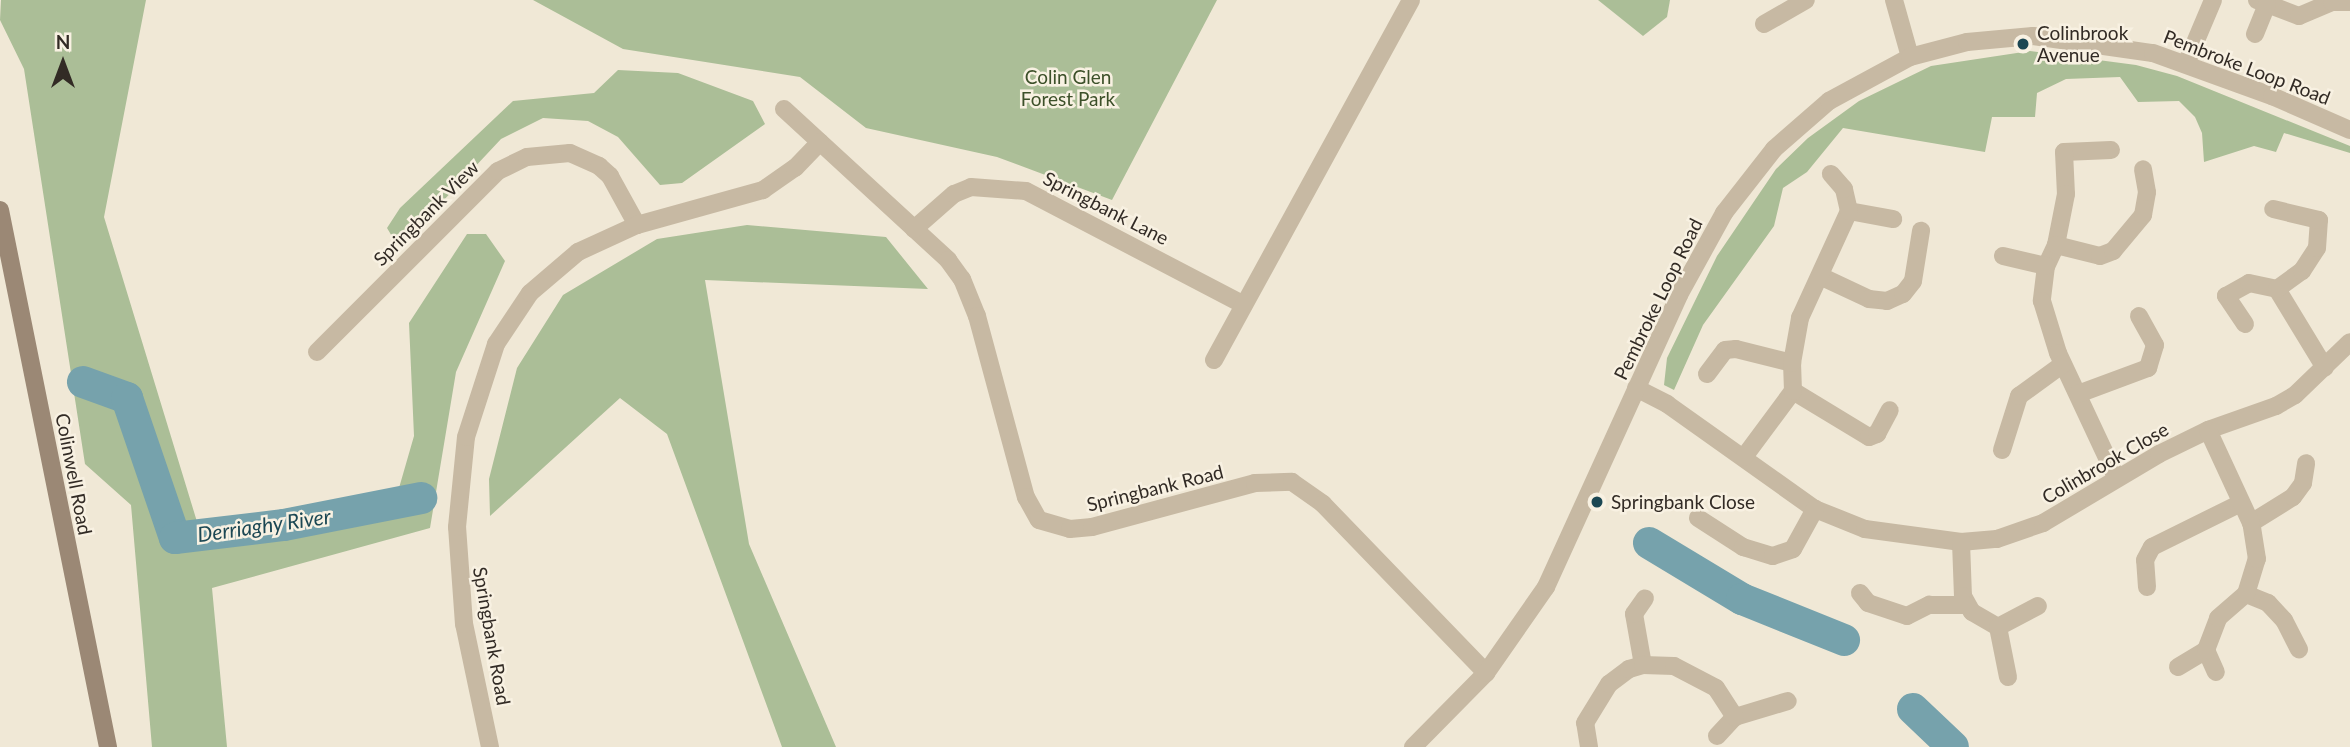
<!DOCTYPE html>
<html>
<head>
<meta charset="utf-8">
<style>
  body { margin:0 }
  #map { position:relative; width:2350px; height:747px; overflow:hidden; background:#f0e8d6; font-family:Lato,sans-serif }
  div>[style] { position:absolute }
  [style*='--x'] { left:calc(var(--x)*1px); top:calc(var(--y)*1px); width:calc(var(--w)*1px); rotate:calc(var(--a)*1deg) }
  .green>* { inset:0; background:#abbe97 }
  .river>* { height:32px; margin:-16px; padding:0 16px; transform-origin:16px; border-radius:16px; background:#76a2ac }
  .street>* { height:18px; margin:-9px; padding:0 9px; transform-origin:9px; border-radius:9px; background:#c7b9a3 }
  .secondary>* { height:18px; margin:-9px; padding:0 9px; transform-origin:9px; border-radius:9px; background:#9b8875 }
  .dots>* { width:19px; height:19px; translate:-50% -50%; box-sizing:border-box; border:4px solid #f8f1e2; border-radius:50% }
  span { translate:-50% -50%; white-space:nowrap; text-align:center; line-height:1.15; -webkit-text-stroke:5px #f8f1e2; paint-order:stroke }
  .poi-label { font-size:19px; color:#322b25 }
  .left { translate:0 -50%; text-align:left }
  .street-label { font-size:19px; color:#322b25 }
  .park-label { font-size:19px; color:#3c5029 }
  .water-label { font-size:21px; color:#1b4753; font-style:italic }
  .north { position:absolute; left:28px; top:28px; width:70px; height:70px; -webkit-text-stroke:5px #f8f1e2; paint-order:stroke; rotate:0deg; font-size:19px; font-weight:700; line-height:28px; text-align:center; color:#322b25 }
  .north::after { content:''; display:block; margin:auto; width:24px; height:32px; background:#322b25; clip-path:polygon(50% 0,100% 100%,50% 72%,0 100%) }
</style>
</head>
<body>
<div id="map">
  <div class="green">
    <div style="clip-path:polygon(1px 0,146px 0,104px 217px,198px 525px,399px 488px,414px 436px,409px 323px,467px 234px,486px 234px,505px 261px,456px 372px,430px 528px,212px 588px,227px 747px,152px 747px,131px 505px,85px 464px,24px 69px,0 20px)"></div>
    <div style="clip-path:polygon(533px 0,1217px 0,1112px 200px,997px 157px,866px 128px,800px 77px,623px 49px)"></div>
    <div style="clip-path:polygon(1598px 0,1670px 0,1667px 17px,1643px 36px)"></div>
    <div style="clip-path:polygon(2030px 51px,2136px 65px,2177px 76px,2350px 146px,2350px 153px,2284px 133px,2276px 152px,2254px 146px,2204px 162px,2202px 133px,2195px 117px,2179px 101px,2138px 102px,2120px 77px,2066px 79px,2037px 93px,2035px 117px,1992px 117px,1985px 152px,1843px 128px,1807px 172px,1783px 188px,1774px 226px,1703px 325px,1674px 390px,1664px 385px,1667px 358px,1717px 256px,1776px 169px,1808px 138px,1859px 101px,1931px 66px)"></div>
    <div style="clip-path:polygon(618px 70px,678px 73px,753px 101px,765px 124px,682px 183px,660px 185px,618px 137px,588px 121px,543px 118px,501px 139px,413px 233px,393px 238px,387px 228px,400px 208px,513px 101px,594px 93px)"></div>
    <div style="clip-path:polygon(747px 225px,886px 237px,928px 289px,705px 280px,749px 544px,836px 747px,782px 747px,667px 434px,620px 398px,490px 516px,489px 479px,517px 368px,563px 295px,657px 239px)"></div>
  </div>
  <div class="river">
    <div style="--x:83;--y:382;--w:47;--a:20"></div>
    <div style="--x:127;--y:398;--w:148;--a:71.1"></div>
    <div style="--x:175;--y:538;--w:110;--a:-6.8"></div>
    <div style="--x:284;--y:525;--w:140;--a:-11.1"></div>
    <div style="--x:1649;--y:543;--w:109;--a:31.1"></div>
    <div style="--x:1742;--y:599;--w:110;--a:21.9"></div>
    <div style="--x:1913;--y:709;--w:55;--a:43.5"></div>
  </div>
  <div class="street">
    <div style="--x:1894;--y:0;--w:59;--a:74.3"></div>
    <div style="--x:2257;--y:0;--w:45;--a:20.9"></div>
    <div style="--x:2299;--y:16;--w:36;--a:-23"></div>
    <div style="--x:2332;--y:2;--w:18;--a:0"></div>
    <div style="--x:1764;--y:24;--w:48;--a:-29.7"></div>
    <div style="--x:2255;--y:34;--w:32;--a:-68"></div>
    <div style="--x:2186;--y:64;--w:69;--a:-67.1"></div>
    <div style="--x:784;--y:109;--w:223;--a:42.6"></div>
    <div style="--x:948;--y:260;--w:24;--a:54"></div>
    <div style="--x:962;--y:279;--w:40;--a:68"></div>
    <div style="--x:977;--y:316;--w:188;--a:74.9"></div>
    <div style="--x:1026;--y:497;--w:26;--a:61"></div>
    <div style="--x:1039;--y:520;--w:32;--a:16"></div>
    <div style="--x:1070;--y:529;--w:22;--a:-5"></div>
    <div style="--x:1092;--y:527;--w:169;--a:-15.1"></div>
    <div style="--x:1255;--y:483;--w:37;--a:-2"></div>
    <div style="--x:1292;--y:482;--w:38;--a:35"></div>
    <div style="--x:1323;--y:504;--w:235;--a:46"></div>
    <div style="--x:2111;--y:150;--w:47;--a:177.6"></div>
    <div style="--x:2064;--y:152;--w:42;--a:87.3"></div>
    <div style="--x:2066;--y:194;--w:52;--a:101.1"></div>
    <div style="--x:2056;--y:245;--w:23;--a:115"></div>
    <div style="--x:2046;--y:266;--w:35;--a:97"></div>
    <div style="--x:2042;--y:301;--w:54;--a:72.9"></div>
    <div style="--x:2058;--y:353;--w:137;--a:64.9"></div>
    <div style="--x:1849;--y:211;--w:45;--a:10.3"></div>
    <div style="--x:914;--y:229;--w:53;--a:-41.2"></div>
    <div style="--x:954;--y:194;--w:18;--a:-22"></div>
    <div style="--x:971;--y:187;--w:55;--a:4.2"></div>
    <div style="--x:1026;--y:191;--w:244;--a:27.6"></div>
    <div style="--x:2056;--y:245;--w:45;--a:14"></div>
    <div style="--x:2100;--y:256;--w:14;--a:-21"></div>
    <div style="--x:2113;--y:251;--w:47;--a:-50.2"></div>
    <div style="--x:2143;--y:215;--w:23;--a:-80"></div>
    <div style="--x:2147;--y:192;--w:23;--a:-100"></div>
    <div style="--x:2003;--y:256;--w:44;--a:13.1"></div>
    <div style="--x:1820;--y:276;--w:54;--a:25.1"></div>
    <div style="--x:1869;--y:299;--w:18;--a:6"></div>
    <div style="--x:1887;--y:301;--w:17;--a:-24"></div>
    <div style="--x:1903;--y:294;--w:16;--a:-52"></div>
    <div style="--x:1913;--y:281;--w:51;--a:-80.9"></div>
    <div style="--x:2277;--y:289;--w:92;--a:58.7"></div>
    <div style="--x:2245;--y:324;--w:34;--a:-124"></div>
    <div style="--x:2226;--y:296;--w:26;--a:-29"></div>
    <div style="--x:2249;--y:283;--w:29;--a:12"></div>
    <div style="--x:2277;--y:289;--w:31;--a:-36"></div>
    <div style="--x:2302;--y:271;--w:27;--a:-57"></div>
    <div style="--x:2317;--y:248;--w:28;--a:-86"></div>
    <div style="--x:2319;--y:220;--w:47;--a:-166.6"></div>
    <div style="--x:317;--y:352;--w:256;--a:-45"></div>
    <div style="--x:498;--y:171;--w:32;--a:-26"></div>
    <div style="--x:527;--y:157;--w:43;--a:-5.3"></div>
    <div style="--x:570;--y:153;--w:32;--a:24"></div>
    <div style="--x:599;--y:166;--w:15;--a:42"></div>
    <div style="--x:610;--y:176;--w:56;--a:61.1"></div>
    <div style="--x:1214;--y:360;--w:410;--a:-61.3"></div>
    <div style="--x:1707;--y:374;--w:30;--a:-53"></div>
    <div style="--x:1725;--y:350;--w:11;--a:-5"></div>
    <div style="--x:1736;--y:349;--w:58;--a:14"></div>
    <div style="--x:1636;--y:388;--w:35;--a:27"></div>
    <div style="--x:1667;--y:404;--w:181;--a:35.4"></div>
    <div style="--x:1815;--y:509;--w:54;--a:21.8"></div>
    <div style="--x:1865;--y:529;--w:97;--a:7.7"></div>
    <div style="--x:1961;--y:542;--w:36;--a:-5"></div>
    <div style="--x:1997;--y:539;--w:49;--a:-19.2"></div>
    <div style="--x:2043;--y:523;--w:135;--a:-30.7"></div>
    <div style="--x:2159;--y:454;--w:55;--a:-26.1"></div>
    <div style="--x:2208;--y:430;--w:72;--a:-19.4"></div>
    <div style="--x:2276;--y:406;--w:22;--a:-30"></div>
    <div style="--x:2295;--y:395;--w:76;--a:-43.9"></div>
    <div style="--x:1793;--y:391;--w:89;--a:31.2"></div>
    <div style="--x:1869;--y:437;--w:9;--a:-21"></div>
    <div style="--x:1877;--y:434;--w:27;--a:-62"></div>
    <div style="--x:2078;--y:394;--w:75;--a:-20.4"></div>
    <div style="--x:2148;--y:368;--w:24;--a:-73"></div>
    <div style="--x:2155;--y:345;--w:33;--a:-119"></div>
    <div style="--x:2002;--y:450;--w:57;--a:-72.5"></div>
    <div style="--x:2019;--y:396;--w:54;--a:-36"></div>
    <div style="--x:1744;--y:457;--w:82;--a:-53.4"></div>
    <div style="--x:1793;--y:391;--w:28;--a:-92"></div>
    <div style="--x:1792;--y:363;--w:46;--a:-79.9"></div>
    <div style="--x:1800;--y:318;--w:118;--a:-65.4"></div>
    <div style="--x:1849;--y:211;--w:23;--a:-103"></div>
    <div style="--x:1844;--y:189;--w:20;--a:-131"></div>
    <div style="--x:1698;--y:518;--w:54;--a:32.8"></div>
    <div style="--x:1743;--y:547;--w:31;--a:17"></div>
    <div style="--x:1773;--y:556;--w:21;--a:-19"></div>
    <div style="--x:1793;--y:549;--w:46;--a:-61.2"></div>
    <div style="--x:2251;--y:523;--w:49;--a:-31.8"></div>
    <div style="--x:2293;--y:497;--w:17;--a:-54"></div>
    <div style="--x:2303;--y:483;--w:20;--a:-81"></div>
    <div style="--x:1961;--y:542;--w:54;--a:87.9"></div>
    <div style="--x:1963;--y:596;--w:18;--a:61"></div>
    <div style="--x:1972;--y:612;--w:30;--a:30"></div>
    <div style="--x:1998;--y:627;--w:51;--a:78.7"></div>
    <div style="--x:2147;--y:587;--w:27;--a:-94"></div>
    <div style="--x:2145;--y:560;--w:15;--a:-62"></div>
    <div style="--x:2152;--y:547;--w:97;--a:-26.3"></div>
    <div style="--x:1860;--y:593;--w:13;--a:51"></div>
    <div style="--x:1868;--y:603;--w:41;--a:18.4"></div>
    <div style="--x:1907;--y:616;--w:25;--a:-27"></div>
    <div style="--x:1929;--y:605;--w:37;--a:0"></div>
    <div style="--x:2246;--y:594;--w:24;--a:22"></div>
    <div style="--x:2268;--y:603;--w:23;--a:47"></div>
    <div style="--x:2284;--y:620;--w:33;--a:63"></div>
    <div style="--x:1998;--y:627;--w:45;--a:-27.7"></div>
    <div style="--x:2206;--y:650;--w:24;--a:66"></div>
    <div style="--x:1643;--y:665;--w:52;--a:-100"></div>
    <div style="--x:1634;--y:614;--w:19;--a:-55"></div>
    <div style="--x:2178;--y:667;--w:33;--a:-31"></div>
    <div style="--x:2206;--y:650;--w:34;--a:-69"></div>
    <div style="--x:2218;--y:618;--w:37;--a:-41"></div>
    <div style="--x:2246;--y:594;--w:37;--a:-73"></div>
    <div style="--x:2257;--y:559;--w:36;--a:-99"></div>
    <div style="--x:2251;--y:523;--w:102;--a:-114.8"></div>
    <div style="--x:1717;--y:736;--w:26;--a:-47"></div>
    <div style="--x:1735;--y:717;--w:55;--a:-16.8"></div>
    <div style="--x:490;--y:747;--w:126;--a:-101.9"></div>
    <div style="--x:464;--y:624;--w:97;--a:-94.1"></div>
    <div style="--x:457;--y:527;--w:90;--a:-84.3"></div>
    <div style="--x:466;--y:437;--w:98;--a:-72.1"></div>
    <div style="--x:496;--y:344;--w:61;--a:-56.3"></div>
    <div style="--x:530;--y:293;--w:63;--a:-40.5"></div>
    <div style="--x:578;--y:252;--w:65;--a:-24.6"></div>
    <div style="--x:637;--y:225;--w:131;--a:-15.5"></div>
    <div style="--x:763;--y:190;--w:39;--a:-35"></div>
    <div style="--x:795;--y:168;--w:36;--a:-46"></div>
    <div style="--x:1413;--y:747;--w:104;--a:-45.4"></div>
    <div style="--x:1486;--y:673;--w:105;--a:-55.1"></div>
    <div style="--x:1546;--y:587;--w:321;--a:-65.5"></div>
    <div style="--x:1679;--y:295;--w:94;--a:-61.2"></div>
    <div style="--x:1724;--y:213;--w:81;--a:-52"></div>
    <div style="--x:1774;--y:149;--w:73;--a:-41.1"></div>
    <div style="--x:1829;--y:101;--w:92;--a:-28.5"></div>
    <div style="--x:1910;--y:57;--w:59;--a:-14.7"></div>
    <div style="--x:1967;--y:42;--w:66;--a:-5.2"></div>
    <div style="--x:2033;--y:36;--w:121;--a:8.1"></div>
    <div style="--x:2153;--y:53;--w:127;--a:19.9"></div>
    <div style="--x:2272;--y:96;--w:85;--a:23.6"></div>
    <div style="--x:1589;--y:747;--w:24;--a:-99"></div>
    <div style="--x:1585;--y:723;--w:46;--a:-58.4"></div>
    <div style="--x:1609;--y:684;--w:25;--a:-37"></div>
    <div style="--x:1629;--y:669;--w:15;--a:-16"></div>
    <div style="--x:1643;--y:665;--w:31;--a:2"></div>
    <div style="--x:1674;--y:666;--w:47;--a:27.6"></div>
    <div style="--x:1716;--y:688;--w:35;--a:57"></div>
  </div>
  <div class="secondary">
    <div style="--x:0;--y:210;--w:548;--a:78.63"></div>
  </div>
  <div class="dots">
    <div style="left:2023px;top:44px;background:#1b4753"></div>
    <div style="left:1597px;top:502px;background:#1b4753"></div>
  </div>
  <div class="poi-label">
    <span class="left" style="left:2037px;top:44px">Colinbrook<br>Avenue</span>
    <span class="left" style="left:1611px;top:502px">Springbank Close</span>
  </div>
  <div class="street-label">
    <span style="left:2247px;top:67px;rotate:21deg">Pembroke Loop Road</span>
    <span style="left:1106px;top:208px;rotate:27deg">Springbank Lane</span>
    <span style="left:426px;top:213px;rotate:-45deg">Springbank View</span>
    <span style="left:1658px;top:299px;rotate:-64deg">Pembroke Loop Road</span>
    <span style="left:2105px;top:463px;rotate:-30deg">Colinbrook Close</span>
    <span style="left:74px;top:474px;rotate:79deg">Colinwell Road</span>
    <span style="left:1155px;top:488px;rotate:-14deg">Springbank Road</span>
    <span style="left:492px;top:636px;rotate:80deg">Springbank Road</span>
  </div>
  <div class="park-label">
    <span style="left:1068px;top:88px">Colin Glen<br>Forest Park</span>
  </div>
  <div class="water-label">
    <span style="left:264px;top:525px;rotate:-8deg">Derriaghy River</span>
  </div>
  <div class="north">N</div>
</div>
</body>
</html>
